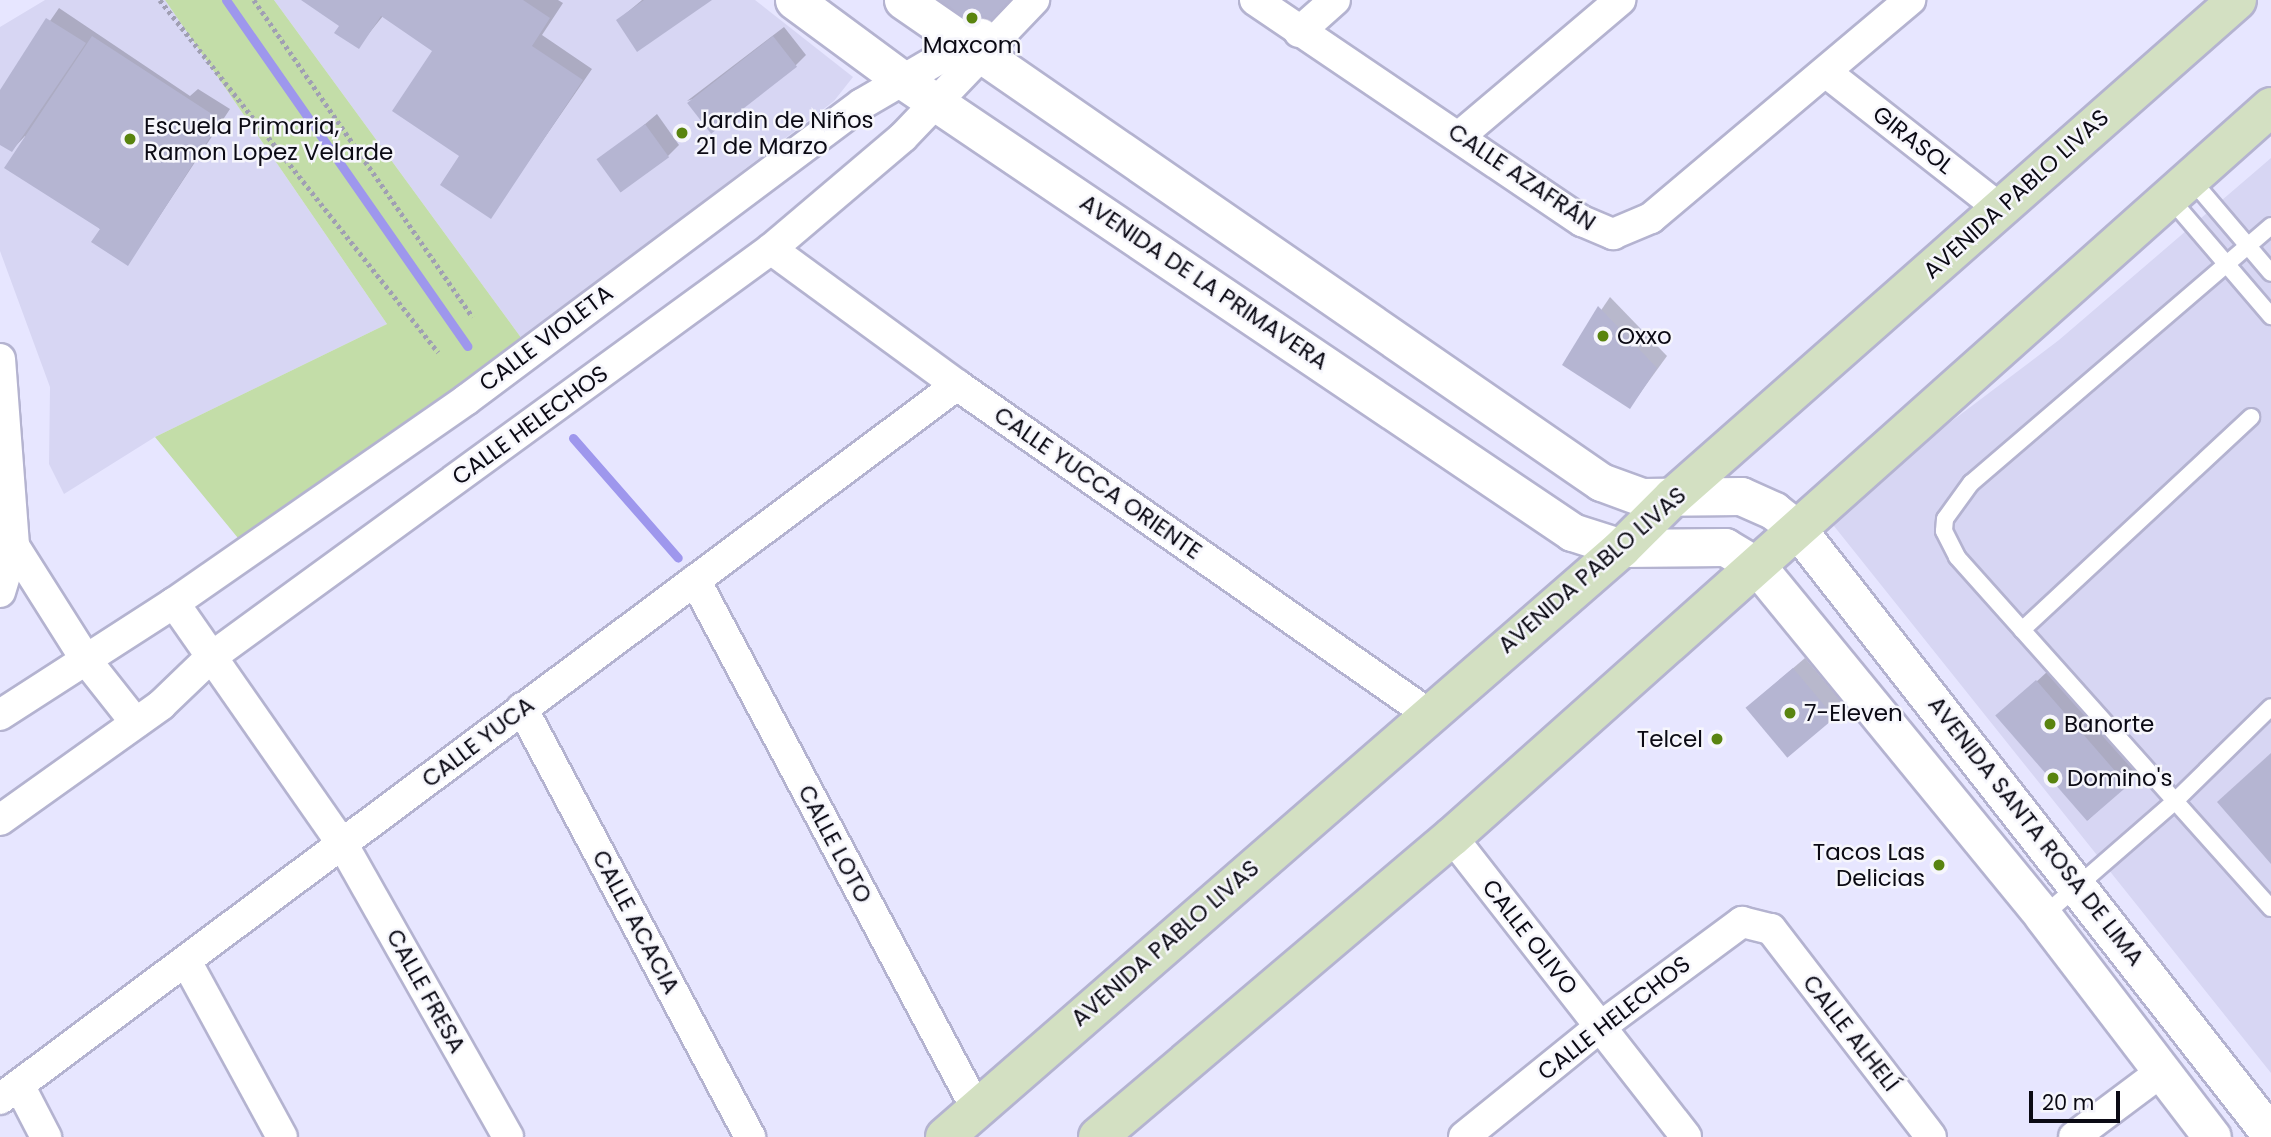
<!DOCTYPE html>
<html>
<head>
<meta charset="utf-8">
<style>
  body { margin:0 }
  #map { position:relative; width:2271px; height:1137px; overflow:hidden; background:#e7e6ff; font-family:Poppins,sans-serif }
  div>[style] { position:absolute }
  [style*='--x'] { left:calc(var(--x)*1px); top:calc(var(--y)*1px); width:calc(var(--w)*1px); rotate:calc(var(--a)*1deg) }
  .built>* { inset:0; background:#d7d6f3 }
  .green>* { inset:0; background:#c3dda8 }
  .shadow>* { inset:0; background:#0003 }
  .stream>* { height:9px; margin:-4.5px; padding:0 4.5px; transform-origin:4.5px; border-radius:4.5px; background:#9e97ed }
  .building>* { inset:0; background:#b5b5d2; transform-origin:0 0 }
  .path>* { height:4.5px; margin-top:-2.25px; transform-origin:0; background:repeating-linear-gradient(90deg,#a09fb3 0 3.5px,transparent 0 7px) }
  .roads { filter:drop-shadow(2px 0 #b4b3d0) drop-shadow(-2px 0 #b4b3d0) drop-shadow(0 2px #b4b3d0) drop-shadow(0 -2px #b4b3d0) }
  .service>* { height:16px; margin:-8px; padding:0 8px; transform-origin:8px; border-radius:8px; background:#fff }
  .minor>* { height:30px; margin:-15px; padding:0 15px; transform-origin:15px; border-radius:15px; background:#fff }
  .tertiary>* { height:37px; margin:-18.5px; padding:0 18.5px; transform-origin:18.5px; border-radius:18.5px; background:#fff }
  .secondary>* { height:38px; margin:-19px; padding:0 19px; transform-origin:19px; border-radius:19px; background:#d3e0c2 }
  .dots>* { width:19px; height:19px; translate:-50% -50%; box-sizing:border-box; border:4px solid #f6f6fc; border-radius:50% }
  span { translate:-50% -50%; white-space:nowrap; text-align:center; line-height:1.15; -webkit-text-stroke:5px #f6f6fc; paint-order:stroke }
  .poi-label { font-size:23px; color:#0b0a14 }
  .left { translate:0 -50%; text-align:left }
  .right { translate:-100% -50%; text-align:right }
  .street-label { font-size:23px; color:#0b0a14 }
  .scale { position:absolute; left:2029px; top:1091px; width:91px; height:32px; box-sizing:border-box; border:4px solid #0b0a14; border-top:0; padding-left:9px; font-size:21px; line-height:24px; white-space:nowrap; color:#0b0a14; -webkit-text-stroke:5px #f6f6fc; paint-order:stroke }
</style>
</head>
<body>
<div id="map">
  <div class="built">
    <div style="clip-path:polygon(45px 0,165px 0,387px 324px,155px 437px,64px 494px,49px 464px,50px 387px,0 251px,0 27px)"></div>
    <div style="clip-path:polygon(274px 0,755px 0,853px 77px,834px 101px,522px 339px)"></div>
    <div style="clip-path:polygon(2271px 158px,2271px 1073px,1826px 516px,2059px 340px)"></div>
  </div>
  <div class="green">
    <div style="clip-path:polygon(165px 0,274px 0,522px 339px,247px 549px,155px 437px,387px 324px)"></div>
  </div>
  <div class="shadow">
    <div style="clip-path:polygon(304px 0,558px 0,563px 3px,542px 35px,592px 69px,490px 217px,435px 50px,383px 16px,358px 47px,342px 25px)"></div>
    <div style="clip-path:polygon(642px 0,708px 0,618px 20px)"></div>
    <div style="clip-path:polygon(59px 8px,190px 96px,198px 89px,230px 109px,128px 264px,25px 136px,12px 150px,0 143px,0 93px)"></div>
    <div style="clip-path:polygon(784px 27px,806px 55px,795px 66px,687px 101px)"></div>
    <div style="clip-path:polygon(657px 114px,679px 145px,668px 156px,600px 162px)"></div>
    <div style="clip-path:polygon(1610px 297px,1667px 356px,1630px 407px,1564px 365px)"></div>
    <div style="clip-path:polygon(1805px 658px,1845px 706px,1834px 717px,1758px 698px)"></div>
    <div style="clip-path:polygon(2048px 671px,2138px 773px,2088px 820px,2010px 706px)"></div>
  </div>
  <div class="stream">
    <div style="--x:226;--y:0;--w:422;--a:55.1"></div>
    <div style="--x:573;--y:438;--w:159;--a:48.8"></div>
  </div>
  <div class="building">
    <div style="clip-path:polygon(301px 0,523px 0,550px 18px,532px 46px,583px 80px,491px 219px,440px 185px,459px 156px,392px 111px,432px 51px,381px 16px,359px 49px,334px 33px,339px 26px)"></div>
    <div style="clip-path:polygon(644px 0,712px 0,637px 52px,616px 20px)"></div>
    <div style="clip-path:polygon(923px 0,1013px 0,976px 35px)"></div>
    <div style="clip-path:polygon(46px 18px,86px 43px,12px 152px,0 145px,0 90px)"></div>
    <div style="clip-path:polygon(92px 36px,221px 120px,128px 266px,91px 242px,100px 229px,4px 168px)"></div>
    <div style="left:773px;top:36px;width:39px;height:109px;rotate:52deg"></div>
    <div style="left:645px;top:124px;width:41px;height:60px;rotate:54deg"></div>
    <div style="clip-path:polygon(1598px 306px,1657px 368px,1630px 409px,1562px 365px)"></div>
    <div style="left:1793px;top:668px;width:65px;height:62px;rotate:50deg"></div>
    <div style="left:2036px;top:680px;width:140px;height:54px;rotate:49deg"></div>
    <div style="clip-path:polygon(2271px 753px,2271px 864px,2217px 802px)"></div>
  </div>
  <div class="path">
    <div style="--x:160;--y:0;--w:449;--a:51.7"></div>
    <div style="--x:254;--y:0;--w:385;--a:55.4"></div>
  </div>
  <div class="roads">
    <div class="service">
      <div style="--x:2191;--y:179;--w:123;--a:49.6"></div>
      <div style="--x:2169;--y:197;--w:157;--a:49.4"></div>
      <div style="--x:2271;--y:226;--w:395;--a:139.4"></div>
      <div style="--x:1971;--y:483;--w:44;--a:125.8"></div>
      <div style="--x:1945;--y:519;--w:12;--a:95"></div>
      <div style="--x:1944;--y:531;--w:29;--a:63"></div>
      <div style="--x:1957;--y:557;--w:471;--a:48.2"></div>
      <div style="--x:2022;--y:630;--w:313;--a:-42.9"></div>
      <div style="--x:2043;--y:916;--w:172;--a:-41"></div>
      <div style="--x:2173;--y:803;--w:137;--a:-44.4"></div>
    </div>
    <div class="minor">
      <div style="--x:1255;--y:0;--w:395;--a:34.1"></div>
      <div style="--x:1582;--y:221;--w:34;--a:23"></div>
      <div style="--x:1613;--y:234;--w:41;--a:-22.8"></div>
      <div style="--x:1651;--y:218;--w:339;--a:-40.1"></div>
      <div style="--x:1299;--y:32;--w:48;--a:-41.6"></div>
      <div style="--x:1827;--y:73;--w:219;--a:38.1"></div>
      <div style="--x:1461;--y:135;--w:209;--a:-40.3"></div>
      <div style="--x:771;--y:249;--w:230;--a:36.2"></div>
      <div style="--x:957;--y:385;--w:573;--a:34.91"></div>
      <div style="--x:0;--y:359;--w:188;--a:85.7"></div>
      <div style="--x:14;--y:546;--w:48;--a:106.9"></div>
      <div style="--x:14;--y:546;--w:135;--a:57.7"></div>
      <div style="--x:86;--y:660;--w:80;--a:51.6"></div>
      <div style="--x:695;--y:580;--w:598;--a:61.98"></div>
      <div style="--x:174;--y:603;--w:295;--a:55.1"></div>
      <div style="--x:343;--y:845;--w:335;--a:60.5"></div>
      <div style="--x:522;--y:708;--w:486;--a:62"></div>
      <div style="--x:0;--y:715;--w:207;--a:-32.8"></div>
      <div style="--x:174;--y:603;--w:356;--a:-34.8"></div>
      <div style="--x:466;--y:400;--w:494;--a:-36.8"></div>
      <div style="--x:862;--y:104;--w:139;--a:-30.3"></div>
      <div style="--x:0;--y:820;--w:198;--a:-35.5"></div>
      <div style="--x:161;--y:705;--w:68;--a:-43.8"></div>
      <div style="--x:210;--y:658;--w:694;--a:-36.09"></div>
      <div style="--x:771;--y:249;--w:173;--a:-40.3"></div>
      <div style="--x:903;--y:137;--w:190;--a:-46.3"></div>
      <div style="--x:1452;--y:837;--w:380;--a:52"></div>
      <div style="--x:186;--y:961;--w:200;--a:61.4"></div>
      <div style="--x:19;--y:1085;--w:59;--a:62.6"></div>
      <div style="--x:0;--y:1099;--w:1194;--a:-36.73"></div>
      <div style="--x:1464;--y:1137;--w:175;--a:-39"></div>
      <div style="--x:1600;--y:1027;--w:177;--a:-36.5"></div>
      <div style="--x:1742;--y:922;--w:30;--a:14"></div>
      <div style="--x:1771;--y:929;--w:262;--a:52.4"></div>
      <div style="--x:2074;--y:1137;--w:109;--a:-36.8"></div>
    </div>
    <div class="tertiary">
      <div style="--x:794;--y:0;--w:133;--a:36.4"></div>
      <div style="--x:901;--y:79;--w:810;--a:34.02"></div>
      <div style="--x:1572;--y:532;--w:52;--a:17.7"></div>
      <div style="--x:1622;--y:548;--w:103;--a:-0.6"></div>
      <div style="--x:1725;--y:547;--w:37;--a:31"></div>
      <div style="--x:1757;--y:566;--w:452;--a:50.7"></div>
      <div style="--x:2043;--y:916;--w:278;--a:52.6"></div>
      <div style="--x:903;--y:0;--w:848;--a:34.63"></div>
      <div style="--x:1601;--y:482;--w:44;--a:20.1"></div>
      <div style="--x:1642;--y:497;--w:99;--a:-0.6"></div>
      <div style="--x:1741;--y:496;--w:36;--a:24"></div>
      <div style="--x:1774;--y:511;--w:31;--a:38"></div>
      <div style="--x:1798;--y:530;--w:768;--a:51.98"></div>
    </div>
    <div class="secondary">
      <div style="--x:945;--y:1137;--w:897;--a:-41.02"></div>
      <div style="--x:1622;--y:548;--w:71;--a:-45"></div>
      <div style="--x:1672;--y:498;--w:753;--a:-41.39"></div>
      <div style="--x:1098;--y:1137;--w:464;--a:-40.3"></div>
      <div style="--x:1452;--y:837;--w:1097;--a:-41.71"></div>
    </div>
  </div>
  <div class="dots">
    <div style="left:972px;top:18px;background:#59840f"></div>
    <div style="left:682px;top:133px;background:#59840f"></div>
    <div style="left:130px;top:139px;background:#59840f"></div>
    <div style="left:1603px;top:336px;background:#59840f"></div>
    <div style="left:1790px;top:713px;background:#59840f"></div>
    <div style="left:2050px;top:724px;background:#59840f"></div>
    <div style="left:1717px;top:739px;background:#59840f"></div>
    <div style="left:2053px;top:778px;background:#59840f"></div>
    <div style="left:1939px;top:865px;background:#59840f"></div>
  </div>
  <div class="poi-label">
    <span style="left:972px;top:45px">Maxcom</span>
    <span class="left" style="left:696px;top:133px">Jardin de Niños<br>21 de Marzo</span>
    <span class="left" style="left:144px;top:139px">Escuela Primaria,<br>Ramon Lopez Velarde</span>
    <span class="left" style="left:1617px;top:336px">Oxxo</span>
    <span class="left" style="left:1804px;top:713px">7-Eleven</span>
    <span class="left" style="left:2064px;top:724px">Banorte</span>
    <span class="right" style="left:1703px;top:739px">Telcel</span>
    <span class="left" style="left:2067px;top:778px">Domino's</span>
    <span class="right" style="left:1925px;top:865px">Tacos Las<br>Delicias</span>
  </div>
  <div class="street-label">
    <span style="left:1913px;top:140px;rotate:38deg">GIRASOL</span>
    <span style="left:1522px;top:177px;rotate:34deg">CALLE AZAFRÁN</span>
    <span style="left:2016px;top:194px;rotate:-42deg">AVENIDA PABLO LIVAS</span>
    <span style="left:1204px;top:282px;rotate:34deg">AVENIDA DE LA PRIMAVERA</span>
    <span style="left:546px;top:338px;rotate:-37deg">CALLE VIOLETA</span>
    <span style="left:530px;top:425px;rotate:-36deg">CALLE HELECHOS</span>
    <span style="left:1098px;top:483px;rotate:35deg">CALLE YUCCA ORIENTE</span>
    <span style="left:1592px;top:570px;rotate:-41deg">AVENIDA PABLO LIVAS</span>
    <span style="left:478px;top:742px;rotate:-37deg">CALLE YUCA</span>
    <span style="left:2036px;top:831px;rotate:52deg">AVENIDA SANTA ROSA DE LIMA</span>
    <span style="left:835px;top:844px;rotate:62deg">CALLE LOTO</span>
    <span style="left:636px;top:922px;rotate:62deg">CALLE ACACIA</span>
    <span style="left:1530px;top:937px;rotate:52deg">CALLE OLIVO</span>
    <span style="left:1165px;top:943px;rotate:-41deg">AVENIDA PABLO LIVAS</span>
    <span style="left:426px;top:991px;rotate:61deg">CALLE FRESA</span>
    <span style="left:1614px;top:1018px;rotate:-38deg">CALLE HELECHOS</span>
    <span style="left:1851px;top:1033px;rotate:52deg">CALLE ALHELÍ</span>
  </div>
  <div class="scale">20 m</div>
</div>
</body>
</html>
